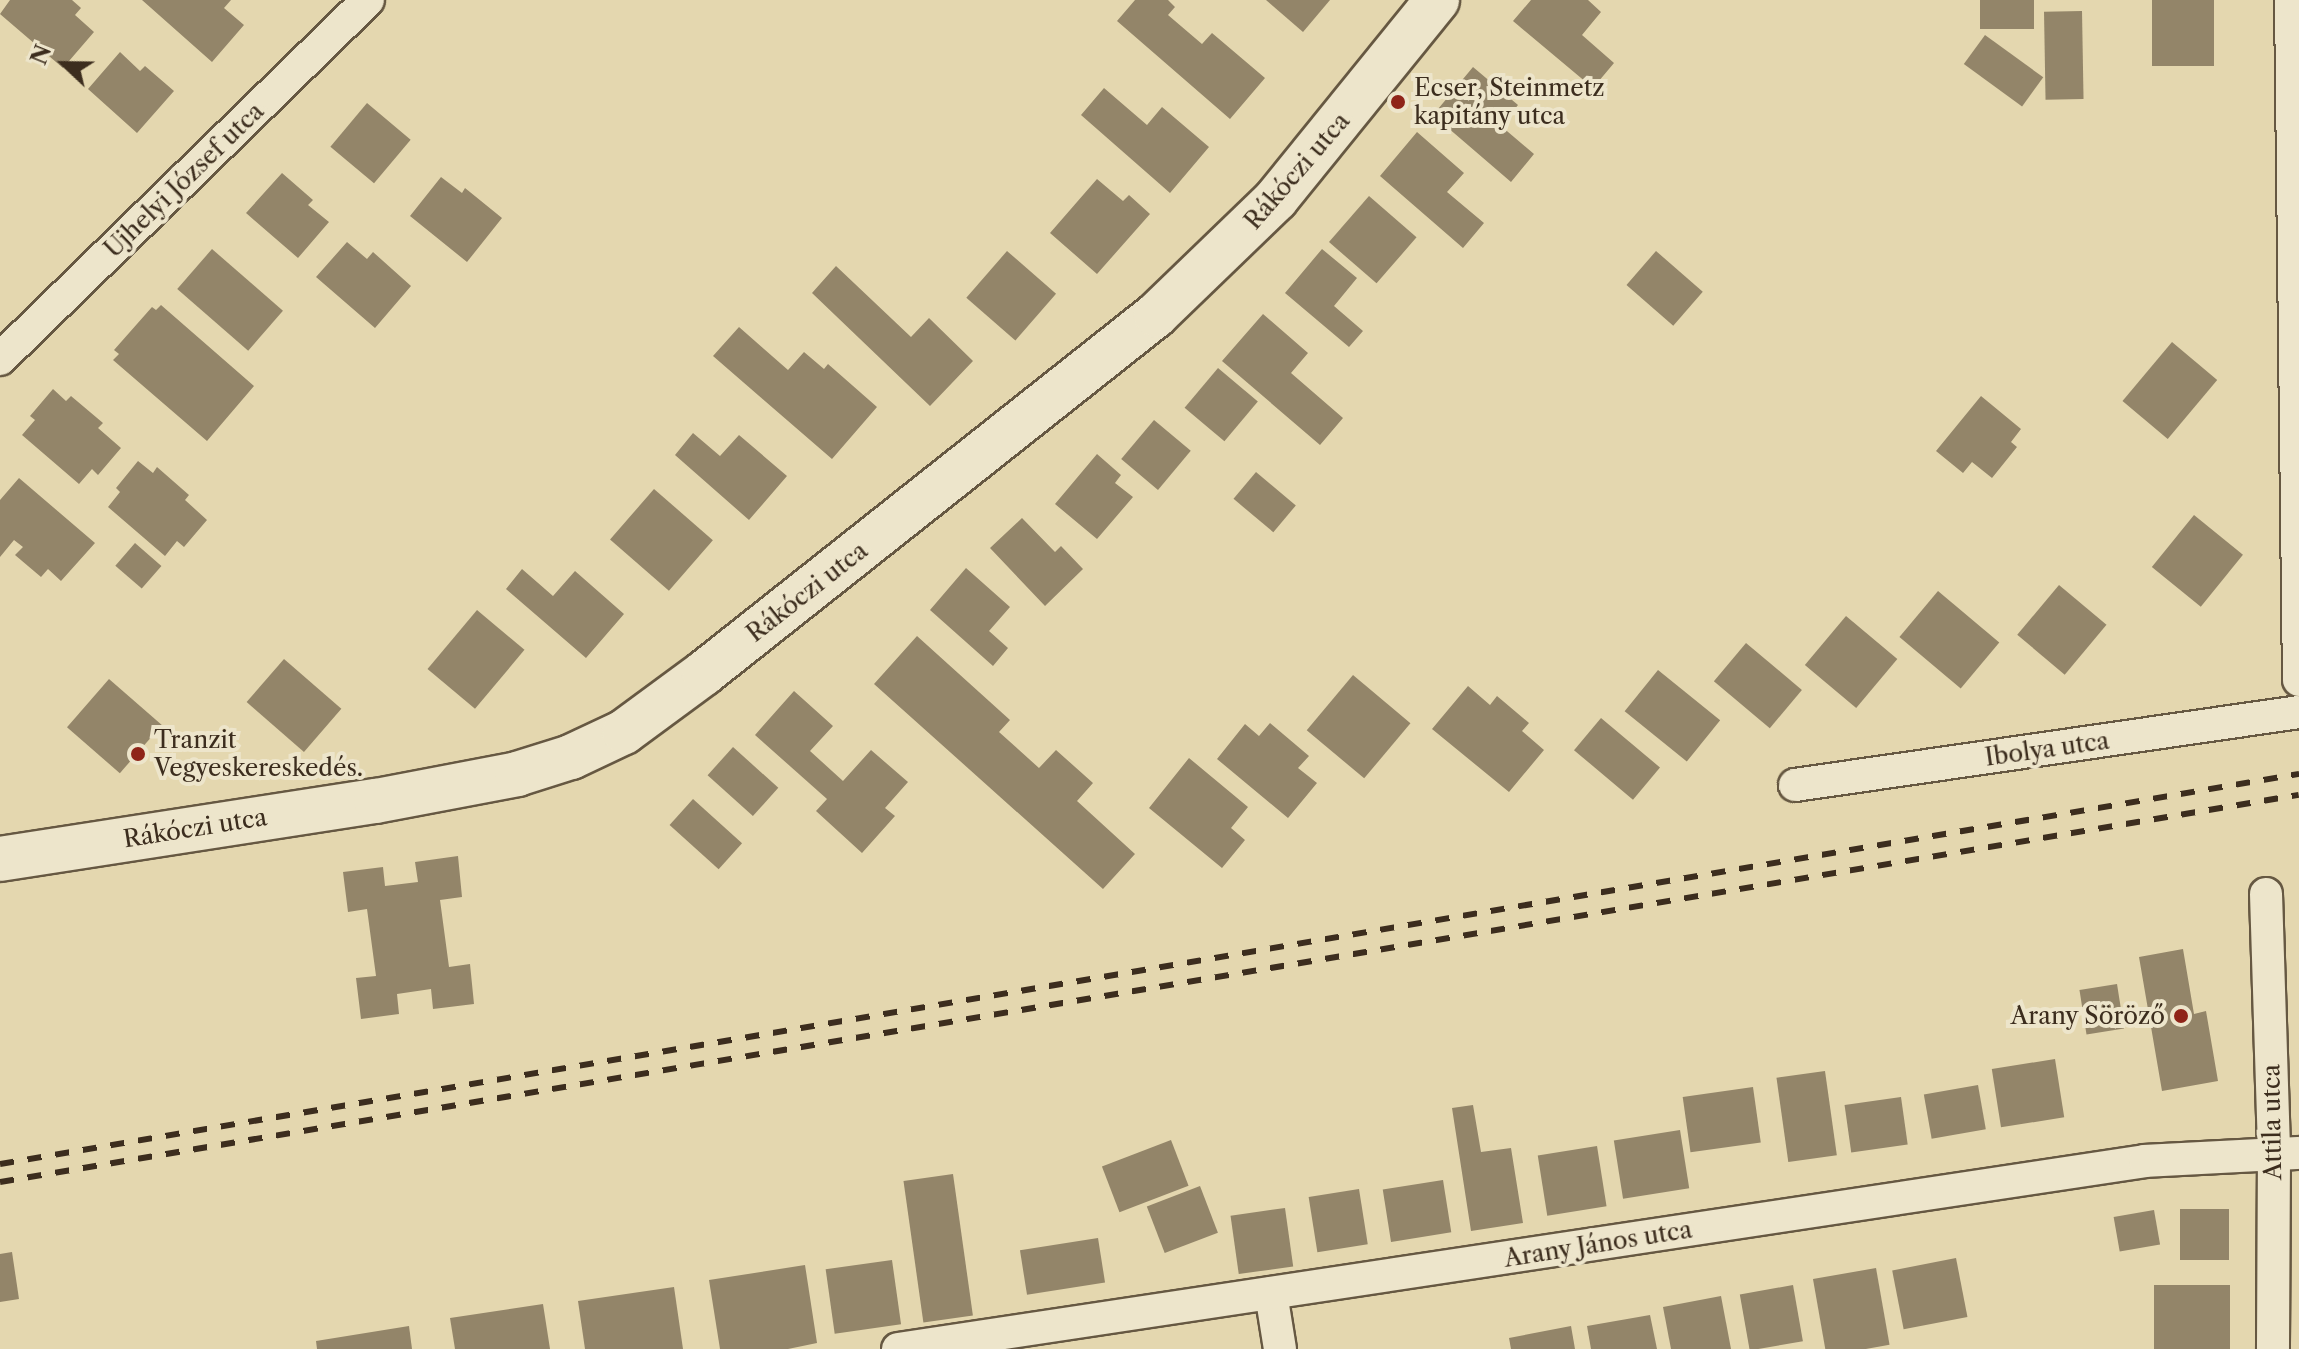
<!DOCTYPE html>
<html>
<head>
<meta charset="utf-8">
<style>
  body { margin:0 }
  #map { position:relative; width:2299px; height:1349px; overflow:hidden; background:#e4d7af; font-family:"Libre Caslon Text",serif }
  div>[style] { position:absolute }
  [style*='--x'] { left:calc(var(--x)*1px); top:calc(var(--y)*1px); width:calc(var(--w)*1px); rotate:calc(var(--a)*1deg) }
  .building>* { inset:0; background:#938569; transform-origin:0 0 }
  .roads { filter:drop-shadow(2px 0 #665842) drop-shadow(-2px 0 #665842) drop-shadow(0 2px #665842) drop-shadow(0 -2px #665842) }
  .street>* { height:32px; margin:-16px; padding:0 16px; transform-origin:16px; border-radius:16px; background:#ede5cb }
  .secondary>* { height:44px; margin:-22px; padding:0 22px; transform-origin:22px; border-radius:22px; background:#ede5cb }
  .rail>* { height:6px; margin-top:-3px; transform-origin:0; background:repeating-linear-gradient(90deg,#3c2d1e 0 14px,transparent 0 28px) }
  .dots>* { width:22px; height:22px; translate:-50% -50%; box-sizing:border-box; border:4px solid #ede5cb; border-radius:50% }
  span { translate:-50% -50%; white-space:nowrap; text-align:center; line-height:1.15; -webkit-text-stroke:8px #ede5cb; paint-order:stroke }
  .poi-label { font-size:24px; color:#3c2d1e }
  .left { translate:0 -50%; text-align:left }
  .right { translate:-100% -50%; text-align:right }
  .street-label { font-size:24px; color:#3c2d1e }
  .north { position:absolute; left:24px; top:24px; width:80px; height:80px; -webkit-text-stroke:6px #ede5cb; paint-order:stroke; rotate:292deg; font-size:22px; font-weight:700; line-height:32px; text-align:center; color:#3c2d1e }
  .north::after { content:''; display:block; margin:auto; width:28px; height:36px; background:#3c2d1e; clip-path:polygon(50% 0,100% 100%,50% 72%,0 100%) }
</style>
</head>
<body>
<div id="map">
  <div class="building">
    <div style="clip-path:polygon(10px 0,72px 0,81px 8px,75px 15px,94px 32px,63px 68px,0 14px)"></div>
    <div style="clip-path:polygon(142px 0,231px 0,224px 8px,244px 25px,212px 62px)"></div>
    <div style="clip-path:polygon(1135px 0,1168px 0,1175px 7px,1168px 15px,1202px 44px,1212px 33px,1265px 78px,1230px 119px,1117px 21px)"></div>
    <div style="clip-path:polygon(1266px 0,1330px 0,1303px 32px)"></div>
    <div style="clip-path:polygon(1531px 0,1588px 0,1601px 12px,1582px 35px,1614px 63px,1593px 88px,1513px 21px)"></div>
    <div style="left:1980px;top:0;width:54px;height:29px"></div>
    <div style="left:2152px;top:0;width:62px;height:66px"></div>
    <div style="left:2082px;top:11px;width:88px;height:38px;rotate:89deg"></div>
    <div style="left:1985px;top:35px;width:72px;height:36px;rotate:36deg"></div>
    <div style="clip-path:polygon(120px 52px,140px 71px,145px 66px,174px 91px,137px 133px,88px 89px)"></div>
    <div style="clip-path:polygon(1473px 67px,1518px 105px,1501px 126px,1534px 154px,1511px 182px,1433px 115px)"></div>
    <div style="clip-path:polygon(1104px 88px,1147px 125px,1162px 107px,1209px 147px,1170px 193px,1081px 115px)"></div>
    <div style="left:367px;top:103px;width:57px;height:57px;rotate:40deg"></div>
    <div style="clip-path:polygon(1417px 132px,1464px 173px,1447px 192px,1484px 223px,1463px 248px,1380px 176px)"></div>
    <div style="clip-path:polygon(282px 173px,313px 200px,308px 205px,329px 222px,298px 258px,246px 213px)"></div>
    <div style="clip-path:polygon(441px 177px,462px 193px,465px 188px,502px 218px,467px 262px,410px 216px)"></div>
    <div style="clip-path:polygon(1097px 179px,1123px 201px,1129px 195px,1150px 214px,1097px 274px,1050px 233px)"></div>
    <div style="left:1369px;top:196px;width:63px;height:61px;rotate:41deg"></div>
    <div style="clip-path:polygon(347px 242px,367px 259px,373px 252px,411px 286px,375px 328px,316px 277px)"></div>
    <div style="left:212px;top:249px;width:94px;height:53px;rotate:41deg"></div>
    <div style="clip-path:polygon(1322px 249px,1357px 278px,1334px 306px,1363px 331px,1349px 347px,1285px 293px)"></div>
    <div style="left:1007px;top:251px;width:65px;height:62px;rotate:41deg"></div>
    <div style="left:1656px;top:251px;width:62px;height:45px;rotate:41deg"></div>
    <div style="clip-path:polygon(836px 266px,911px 337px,929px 318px,973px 361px,930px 406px,812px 293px)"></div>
    <div style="clip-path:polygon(161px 305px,254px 386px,207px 441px,113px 360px,119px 354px,114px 350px,152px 307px,156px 310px)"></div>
    <div style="clip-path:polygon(1263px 314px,1308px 353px,1291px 373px,1343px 418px,1320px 445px,1222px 361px)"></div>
    <div style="clip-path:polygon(739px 327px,788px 370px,804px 352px,824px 369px,828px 364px,877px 407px,832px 459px,713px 356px)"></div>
    <div style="left:2172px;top:342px;width:59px;height:77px;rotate:40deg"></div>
    <div style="left:1218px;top:368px;width:52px;height:52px;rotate:40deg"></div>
    <div style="clip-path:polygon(53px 389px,66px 401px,71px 396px,103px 423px,98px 428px,121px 448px,98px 475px,92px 469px,79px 484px,22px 435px,35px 420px,30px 416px)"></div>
    <div style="clip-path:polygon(1981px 396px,2021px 429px,2011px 442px,2017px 447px,1992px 478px,1972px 462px,1963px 473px,1936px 451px)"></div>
    <div style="left:1154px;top:420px;width:48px;height:51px;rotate:40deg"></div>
    <div style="clip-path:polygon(693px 433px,720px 456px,739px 435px,787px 476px,749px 520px,675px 455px)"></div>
    <div style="clip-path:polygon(1097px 454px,1121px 475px,1115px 483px,1133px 497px,1097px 539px,1055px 504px)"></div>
    <div style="clip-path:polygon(138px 461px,153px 473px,157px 467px,189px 495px,185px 500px,207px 520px,184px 547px,177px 541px,165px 556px,108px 507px,120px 492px,116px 488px)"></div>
    <div style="left:1256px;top:472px;width:52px;height:35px;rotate:40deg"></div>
    <div style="clip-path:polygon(19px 478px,95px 543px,61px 581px,48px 569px,41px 577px,15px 555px,23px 547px,14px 540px,0 557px,0 500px)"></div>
    <div style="left:654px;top:489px;width:78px;height:67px;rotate:41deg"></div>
    <div style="left:2194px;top:515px;width:63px;height:67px;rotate:39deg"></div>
    <div style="clip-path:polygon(1022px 518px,1055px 552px,1061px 546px,1083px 569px,1045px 606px,990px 548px)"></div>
    <div style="left:135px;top:543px;width:35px;height:30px;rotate:41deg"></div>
    <div style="clip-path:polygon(966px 568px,1010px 607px,989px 631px,1008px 648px,993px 666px,930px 610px)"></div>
    <div style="clip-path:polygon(522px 569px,553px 596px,575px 571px,624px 614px,586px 658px,506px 589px)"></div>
    <div style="left:2059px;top:585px;width:62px;height:65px;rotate:40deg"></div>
    <div style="left:1938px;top:591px;width:80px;height:60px;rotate:40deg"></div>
    <div style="left:477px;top:610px;width:62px;height:77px;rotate:40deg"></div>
    <div style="left:1846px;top:616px;width:67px;height:64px;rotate:40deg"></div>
    <div style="clip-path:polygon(917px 636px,1010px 720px,999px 732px,1039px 768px,1056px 750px,1093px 783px,1077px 801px,1135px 854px,1103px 889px,874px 684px)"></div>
    <div style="left:1746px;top:643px;width:73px;height:50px;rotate:40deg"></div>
    <div style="left:284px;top:659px;width:76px;height:57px;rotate:41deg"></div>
    <div style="left:1658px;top:670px;width:80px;height:53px;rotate:39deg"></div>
    <div style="left:1353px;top:675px;width:75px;height:72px;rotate:40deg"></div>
    <div style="left:109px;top:679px;width:70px;height:64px;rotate:41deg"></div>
    <div style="clip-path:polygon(1468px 686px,1490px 705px,1497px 696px,1529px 723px,1522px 731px,1544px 750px,1509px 792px,1432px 729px)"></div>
    <div style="clip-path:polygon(794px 691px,833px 726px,810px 751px,843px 781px,871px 750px,908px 782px,885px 808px,895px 816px,862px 853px,816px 811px,827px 799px,755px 735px)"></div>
    <div style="left:1601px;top:718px;width:77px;height:42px;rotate:40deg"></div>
    <div style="clip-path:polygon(1270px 723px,1309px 756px,1298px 768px,1317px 783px,1288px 818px,1217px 759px,1245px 724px,1259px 736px)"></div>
    <div style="left:733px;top:747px;width:61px;height:38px;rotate:42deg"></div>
    <div style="clip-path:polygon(1189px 758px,1248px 807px,1231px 828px,1245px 840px,1222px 868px,1149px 808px)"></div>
    <div style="left:693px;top:799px;width:66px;height:35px;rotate:42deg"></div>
    <div style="clip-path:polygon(458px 856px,462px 897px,440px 900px,449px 967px,470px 964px,474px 1004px,433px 1009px,431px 989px,397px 994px,399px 1014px,361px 1019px,356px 978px,376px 976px,367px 909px,348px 912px,343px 872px,383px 867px,385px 886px,418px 882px,415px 862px)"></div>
    <div style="clip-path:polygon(2183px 949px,2194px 1014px,2206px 1011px,2218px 1081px,2162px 1091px,2139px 957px)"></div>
    <div style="left:2117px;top:984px;width:45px;height:38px;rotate:81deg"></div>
    <div style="left:2055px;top:1059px;width:59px;height:64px;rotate:81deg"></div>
    <div style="left:1825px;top:1071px;width:85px;height:49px;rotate:82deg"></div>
    <div style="left:1978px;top:1085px;width:45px;height:55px;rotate:80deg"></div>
    <div style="left:1753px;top:1087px;width:56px;height:71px;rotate:82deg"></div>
    <div style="left:1901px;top:1097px;width:48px;height:57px;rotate:82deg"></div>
    <div style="clip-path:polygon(1473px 1105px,1481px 1152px,1511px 1148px,1523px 1223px,1471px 1231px,1452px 1108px)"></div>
    <div style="left:1680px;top:1130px;width:59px;height:67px;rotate:81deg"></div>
    <div style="left:1171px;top:1140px;width:49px;height:74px;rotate:69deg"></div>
    <div style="left:1597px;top:1146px;width:61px;height:60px;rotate:81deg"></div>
    <div style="left:953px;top:1174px;width:143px;height:50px;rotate:82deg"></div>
    <div style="left:1443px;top:1180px;width:53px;height:61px;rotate:81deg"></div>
    <div style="left:1200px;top:1186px;width:50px;height:57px;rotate:69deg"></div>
    <div style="left:1359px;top:1189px;width:56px;height:51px;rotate:81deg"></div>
    <div style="left:1285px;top:1208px;width:59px;height:55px;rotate:82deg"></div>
    <div style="left:2180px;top:1209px;width:49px;height:51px"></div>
    <div style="left:2154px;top:1210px;width:35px;height:41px;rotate:80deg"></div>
    <div style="left:1098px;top:1238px;width:45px;height:79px;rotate:81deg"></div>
    <div style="clip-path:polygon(12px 1252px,19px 1299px,0 1302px,0 1254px)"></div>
    <div style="left:1956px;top:1258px;width:60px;height:65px;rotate:79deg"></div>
    <div style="left:892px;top:1260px;width:65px;height:67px;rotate:82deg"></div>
    <div style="clip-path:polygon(805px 1265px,817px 1343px,788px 1349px,720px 1349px,709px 1280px)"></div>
    <div style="left:1876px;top:1268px;width:78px;height:64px;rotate:80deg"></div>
    <div style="left:1793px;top:1285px;width:57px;height:54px;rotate:80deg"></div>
    <div style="left:2154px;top:1285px;width:76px;height:64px"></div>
    <div style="clip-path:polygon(674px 1287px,683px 1349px,585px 1349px,578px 1301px)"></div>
    <div style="clip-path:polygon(1721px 1296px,1731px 1349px,1671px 1349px,1663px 1307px)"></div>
    <div style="clip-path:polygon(543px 1304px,550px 1349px,455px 1349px,450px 1318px)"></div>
    <div style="clip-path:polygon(1650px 1315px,1657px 1349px,1591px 1349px,1587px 1326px)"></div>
    <div style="clip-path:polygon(409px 1326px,412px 1349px,317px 1349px,316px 1341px)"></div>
    <div style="clip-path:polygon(1571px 1326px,1575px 1349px,1511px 1349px,1509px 1338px)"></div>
  </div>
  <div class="roads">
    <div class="street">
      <div style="--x:2291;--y:0;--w:680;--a:89.33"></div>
      <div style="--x:0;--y:359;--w:514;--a:-44.29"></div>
      <div style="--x:1795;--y:785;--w:509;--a:-8.24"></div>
      <div style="--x:2266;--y:894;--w:259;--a:88.2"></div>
      <div style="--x:2274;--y:1153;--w:196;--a:90.3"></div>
      <div style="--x:1271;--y:1293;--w:57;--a:80.9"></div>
      <div style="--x:898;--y:1349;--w:1261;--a:-8.57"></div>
      <div style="--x:2145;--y:1161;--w:154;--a:-3"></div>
    </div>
    <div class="secondary">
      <div style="--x:0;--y:859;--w:380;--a:-8.8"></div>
      <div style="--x:376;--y:801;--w:144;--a:-10.8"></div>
      <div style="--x:517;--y:774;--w:57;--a:-17.5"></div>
      <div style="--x:571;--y:757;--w:59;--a:-25.3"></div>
      <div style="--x:624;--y:732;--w:99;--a:-36.4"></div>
      <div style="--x:704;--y:673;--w:577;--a:-38.38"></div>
      <div style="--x:1156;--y:315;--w:167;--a:-44"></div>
      <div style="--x:1276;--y:199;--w:256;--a:-51"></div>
    </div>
  </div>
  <div class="rail">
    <div style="--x:0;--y:1164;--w:2332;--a:-9.63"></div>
    <div style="--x:0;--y:1182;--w:2331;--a:-9.56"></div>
  </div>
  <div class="dots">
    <div style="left:1398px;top:102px;background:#8f2418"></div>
    <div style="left:138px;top:754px;background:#8f2418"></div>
    <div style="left:2181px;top:1016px;background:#8f2418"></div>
  </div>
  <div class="poi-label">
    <span class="left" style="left:1414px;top:102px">Ecser, Steinmetz<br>kapitány utca</span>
    <span class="left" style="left:154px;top:754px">Tranzit<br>Vegyeskereskedés.</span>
    <span class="right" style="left:2165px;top:1016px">Arany Söröző</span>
  </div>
  <div class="street-label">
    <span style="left:1297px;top:171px;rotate:-49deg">Rákóczi utca</span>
    <span style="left:184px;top:180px;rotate:-44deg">Ujhelyi József utca</span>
    <span style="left:807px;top:592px;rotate:-38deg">Rákóczi utca</span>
    <span style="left:2047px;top:749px;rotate:-8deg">Ibolya utca</span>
    <span style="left:195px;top:828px;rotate:-9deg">Rákóczi utca</span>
    <span style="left:2272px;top:1122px;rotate:-91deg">Attila utca</span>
    <span style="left:1598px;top:1244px;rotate:-9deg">Arany János utca</span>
  </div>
  <div class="north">N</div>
</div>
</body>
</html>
